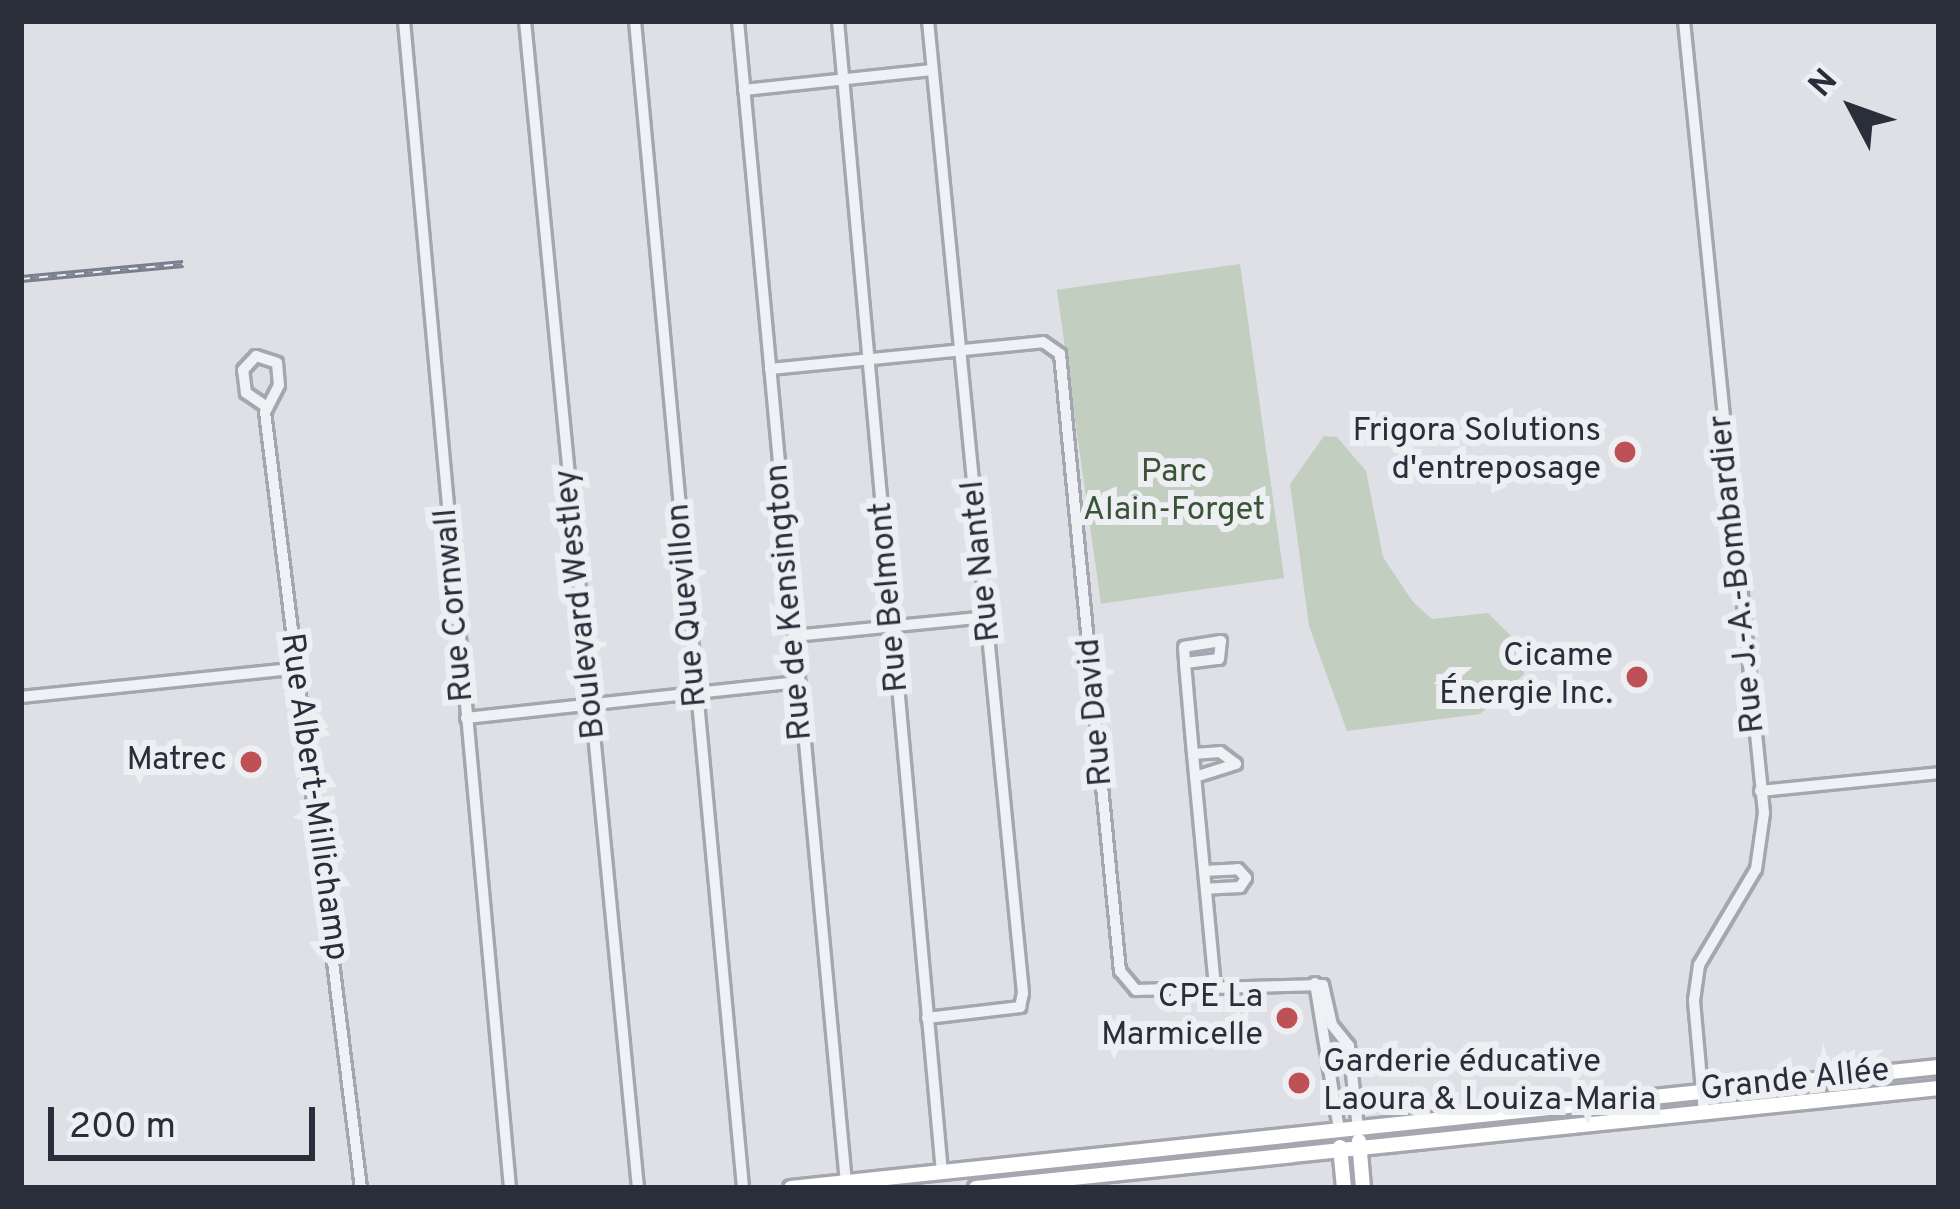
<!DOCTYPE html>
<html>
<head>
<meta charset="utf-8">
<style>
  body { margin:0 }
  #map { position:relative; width:1960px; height:1209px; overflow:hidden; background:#dee0e6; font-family:Overpass,sans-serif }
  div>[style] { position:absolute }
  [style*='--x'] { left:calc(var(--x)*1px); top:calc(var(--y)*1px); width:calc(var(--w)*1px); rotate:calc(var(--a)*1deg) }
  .green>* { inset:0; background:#c2cec0; transform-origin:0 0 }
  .roads { filter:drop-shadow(3px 0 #a4a7af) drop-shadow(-3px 0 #a4a7af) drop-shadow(0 3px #a4a7af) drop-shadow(0 -3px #a4a7af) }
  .street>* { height:10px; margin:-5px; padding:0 5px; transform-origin:5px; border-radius:5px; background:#f0f1f4 }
  .secondary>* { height:14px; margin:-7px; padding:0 7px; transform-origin:7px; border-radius:7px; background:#fff }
  .rail>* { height:8px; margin-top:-4px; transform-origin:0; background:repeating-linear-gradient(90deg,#edeff3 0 9px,#797f8d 0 18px); box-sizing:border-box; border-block:3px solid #797f8d }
  .dots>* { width:33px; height:33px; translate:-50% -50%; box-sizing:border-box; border:6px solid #edeff3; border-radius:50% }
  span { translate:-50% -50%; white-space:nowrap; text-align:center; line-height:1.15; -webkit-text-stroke:12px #edeff3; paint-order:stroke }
  .poi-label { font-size:33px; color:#292e3a }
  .right { translate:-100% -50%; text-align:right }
  .left { translate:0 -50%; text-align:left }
  .park-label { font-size:33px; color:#3a5438 }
  .street-label { font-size:33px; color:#292e3a }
  .frame { position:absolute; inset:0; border:24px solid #292e3a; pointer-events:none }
  .north { position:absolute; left:1792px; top:48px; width:120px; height:120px; -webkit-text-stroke:9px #edeff3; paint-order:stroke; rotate:311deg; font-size:33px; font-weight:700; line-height:48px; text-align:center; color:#292e3a }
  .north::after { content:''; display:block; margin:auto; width:42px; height:54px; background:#292e3a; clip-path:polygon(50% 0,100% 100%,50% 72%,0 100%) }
  .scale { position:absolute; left:48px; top:1107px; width:267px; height:54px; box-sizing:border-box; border:6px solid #292e3a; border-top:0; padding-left:15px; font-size:36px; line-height:42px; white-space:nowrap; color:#292e3a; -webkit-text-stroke:9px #edeff3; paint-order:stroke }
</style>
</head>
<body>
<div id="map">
  <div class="green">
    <div style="left:1240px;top:264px;width:317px;height:185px;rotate:82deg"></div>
    <div style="clip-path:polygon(1324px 436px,1337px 437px,1366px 471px,1383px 557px,1413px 602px,1432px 619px,1488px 613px,1519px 644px,1524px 674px,1480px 714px,1347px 731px,1309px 626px,1290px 484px)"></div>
  </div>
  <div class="roads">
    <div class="street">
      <div style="--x:404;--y:21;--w:1172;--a:84.81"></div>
      <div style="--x:525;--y:21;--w:1172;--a:84.47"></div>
      <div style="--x:635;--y:21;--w:1172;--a:84.71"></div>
      <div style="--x:738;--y:21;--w:1167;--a:84.69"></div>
      <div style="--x:838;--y:21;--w:1157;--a:84.84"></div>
      <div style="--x:1684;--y:21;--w:796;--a:84.23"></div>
      <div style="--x:1764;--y:813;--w:57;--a:98.1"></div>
      <div style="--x:1756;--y:869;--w:112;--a:120.7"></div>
      <div style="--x:1699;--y:965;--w:36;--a:98"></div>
      <div style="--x:1694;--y:1001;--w:111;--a:84.9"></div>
      <div style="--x:744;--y:90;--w:189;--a:-6.1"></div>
      <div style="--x:770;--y:369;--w:274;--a:-5.6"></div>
      <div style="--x:1043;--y:342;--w:21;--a:35"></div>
      <div style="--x:1060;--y:354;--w:620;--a:84.45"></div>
      <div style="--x:1120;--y:971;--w:25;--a:50"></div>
      <div style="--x:1136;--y:990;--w:187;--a:-1.5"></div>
      <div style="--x:1323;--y:985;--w:41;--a:77.3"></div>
      <div style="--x:1332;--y:1025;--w:27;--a:51"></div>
      <div style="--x:1349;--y:1046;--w:83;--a:83.8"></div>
      <div style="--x:264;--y:405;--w:22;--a:-146"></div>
      <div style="--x:246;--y:393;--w:23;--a:-97"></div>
      <div style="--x:243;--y:370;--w:19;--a:-47"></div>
      <div style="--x:256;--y:356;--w:22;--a:18"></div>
      <div style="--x:277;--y:363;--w:22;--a:85"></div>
      <div style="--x:279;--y:385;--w:30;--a:117"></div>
      <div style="--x:265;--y:412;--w:782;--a:82.95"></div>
      <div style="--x:794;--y:636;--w:196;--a:-5.6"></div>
      <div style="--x:1185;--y:663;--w:34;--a:-7"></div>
      <div style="--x:1219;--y:659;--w:18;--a:-84"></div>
      <div style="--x:1221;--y:641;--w:37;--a:171"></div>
      <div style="--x:1184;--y:647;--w:16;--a:86"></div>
      <div style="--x:1185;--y:663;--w:91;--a:85"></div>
      <div style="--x:1193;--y:754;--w:235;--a:84.6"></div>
      <div style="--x:21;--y:697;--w:274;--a:-5.9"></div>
      <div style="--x:466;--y:718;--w:334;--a:-6.2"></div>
      <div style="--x:1193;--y:754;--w:27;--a:-4"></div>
      <div style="--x:1220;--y:752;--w:20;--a:37"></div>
      <div style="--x:1236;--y:764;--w:43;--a:162.4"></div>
      <div style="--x:1760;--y:791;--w:180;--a:-5.7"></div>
      <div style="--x:1204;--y:871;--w:34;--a:-3"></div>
      <div style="--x:1238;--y:869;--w:12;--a:48"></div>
      <div style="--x:1246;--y:878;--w:11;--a:124"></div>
      <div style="--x:1240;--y:887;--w:34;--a:177"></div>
      <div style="--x:1315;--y:983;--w:149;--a:80.7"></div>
      <div style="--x:927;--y:1018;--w:94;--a:-6.7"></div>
      <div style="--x:1020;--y:1007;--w:14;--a:-78"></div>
      <div style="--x:1023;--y:993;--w:977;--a:-95.58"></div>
    </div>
    <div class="secondary">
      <div style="--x:1359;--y:1141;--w:47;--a:85.1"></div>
      <div style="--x:1340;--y:1147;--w:41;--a:84.4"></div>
      <div style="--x:791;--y:1188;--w:1154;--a:-6.02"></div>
      <div style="--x:976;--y:1188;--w:968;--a:-5.93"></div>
    </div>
  </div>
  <div class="rail">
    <div style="--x:21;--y:279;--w:163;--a:-5.3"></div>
  </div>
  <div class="dots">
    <div style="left:1625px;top:452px;background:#bd5156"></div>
    <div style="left:1637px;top:677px;background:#bd5156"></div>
    <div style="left:251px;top:762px;background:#bd5156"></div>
    <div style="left:1287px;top:1018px;background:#bd5156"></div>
    <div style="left:1299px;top:1083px;background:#bd5156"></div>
  </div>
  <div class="poi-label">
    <span class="right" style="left:1601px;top:452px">Frigora Solutions<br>d'entreposage</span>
    <span class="right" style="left:1613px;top:677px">Cicame<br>Énergie Inc.</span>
    <span class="right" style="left:227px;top:762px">Matrec</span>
    <span class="right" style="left:1263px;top:1018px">CPE La<br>Marmicelle</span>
    <span class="left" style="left:1323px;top:1083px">Garderie éducative<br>Laoura &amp; Louiza-Maria</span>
  </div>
  <div class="park-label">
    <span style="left:1174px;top:493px">Parc<br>Alain-Forget</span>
  </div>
  <div class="street-label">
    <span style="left:983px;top:561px;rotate:-96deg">Rue Nantel</span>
    <span style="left:1739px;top:574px;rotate:-96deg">Rue J.-A.-Bombardier</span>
    <span style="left:891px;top:597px;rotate:-95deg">Rue Belmont</span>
    <span style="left:791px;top:602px;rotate:-95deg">Rue de Kensington</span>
    <span style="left:582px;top:604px;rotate:-96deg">Boulevard Westley</span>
    <span style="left:456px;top:605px;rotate:-95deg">Rue Cornwall</span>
    <span style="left:689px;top:605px;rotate:-95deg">Rue Quevillon</span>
    <span style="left:1097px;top:712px;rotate:-95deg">Rue David</span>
    <span style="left:312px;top:797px;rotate:82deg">Rue Albert-Millichamp</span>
    <span style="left:1795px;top:1082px;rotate:-6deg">Grande Allée</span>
  </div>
  <div class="frame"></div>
  <div class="north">N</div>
  <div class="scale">200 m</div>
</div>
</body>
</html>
